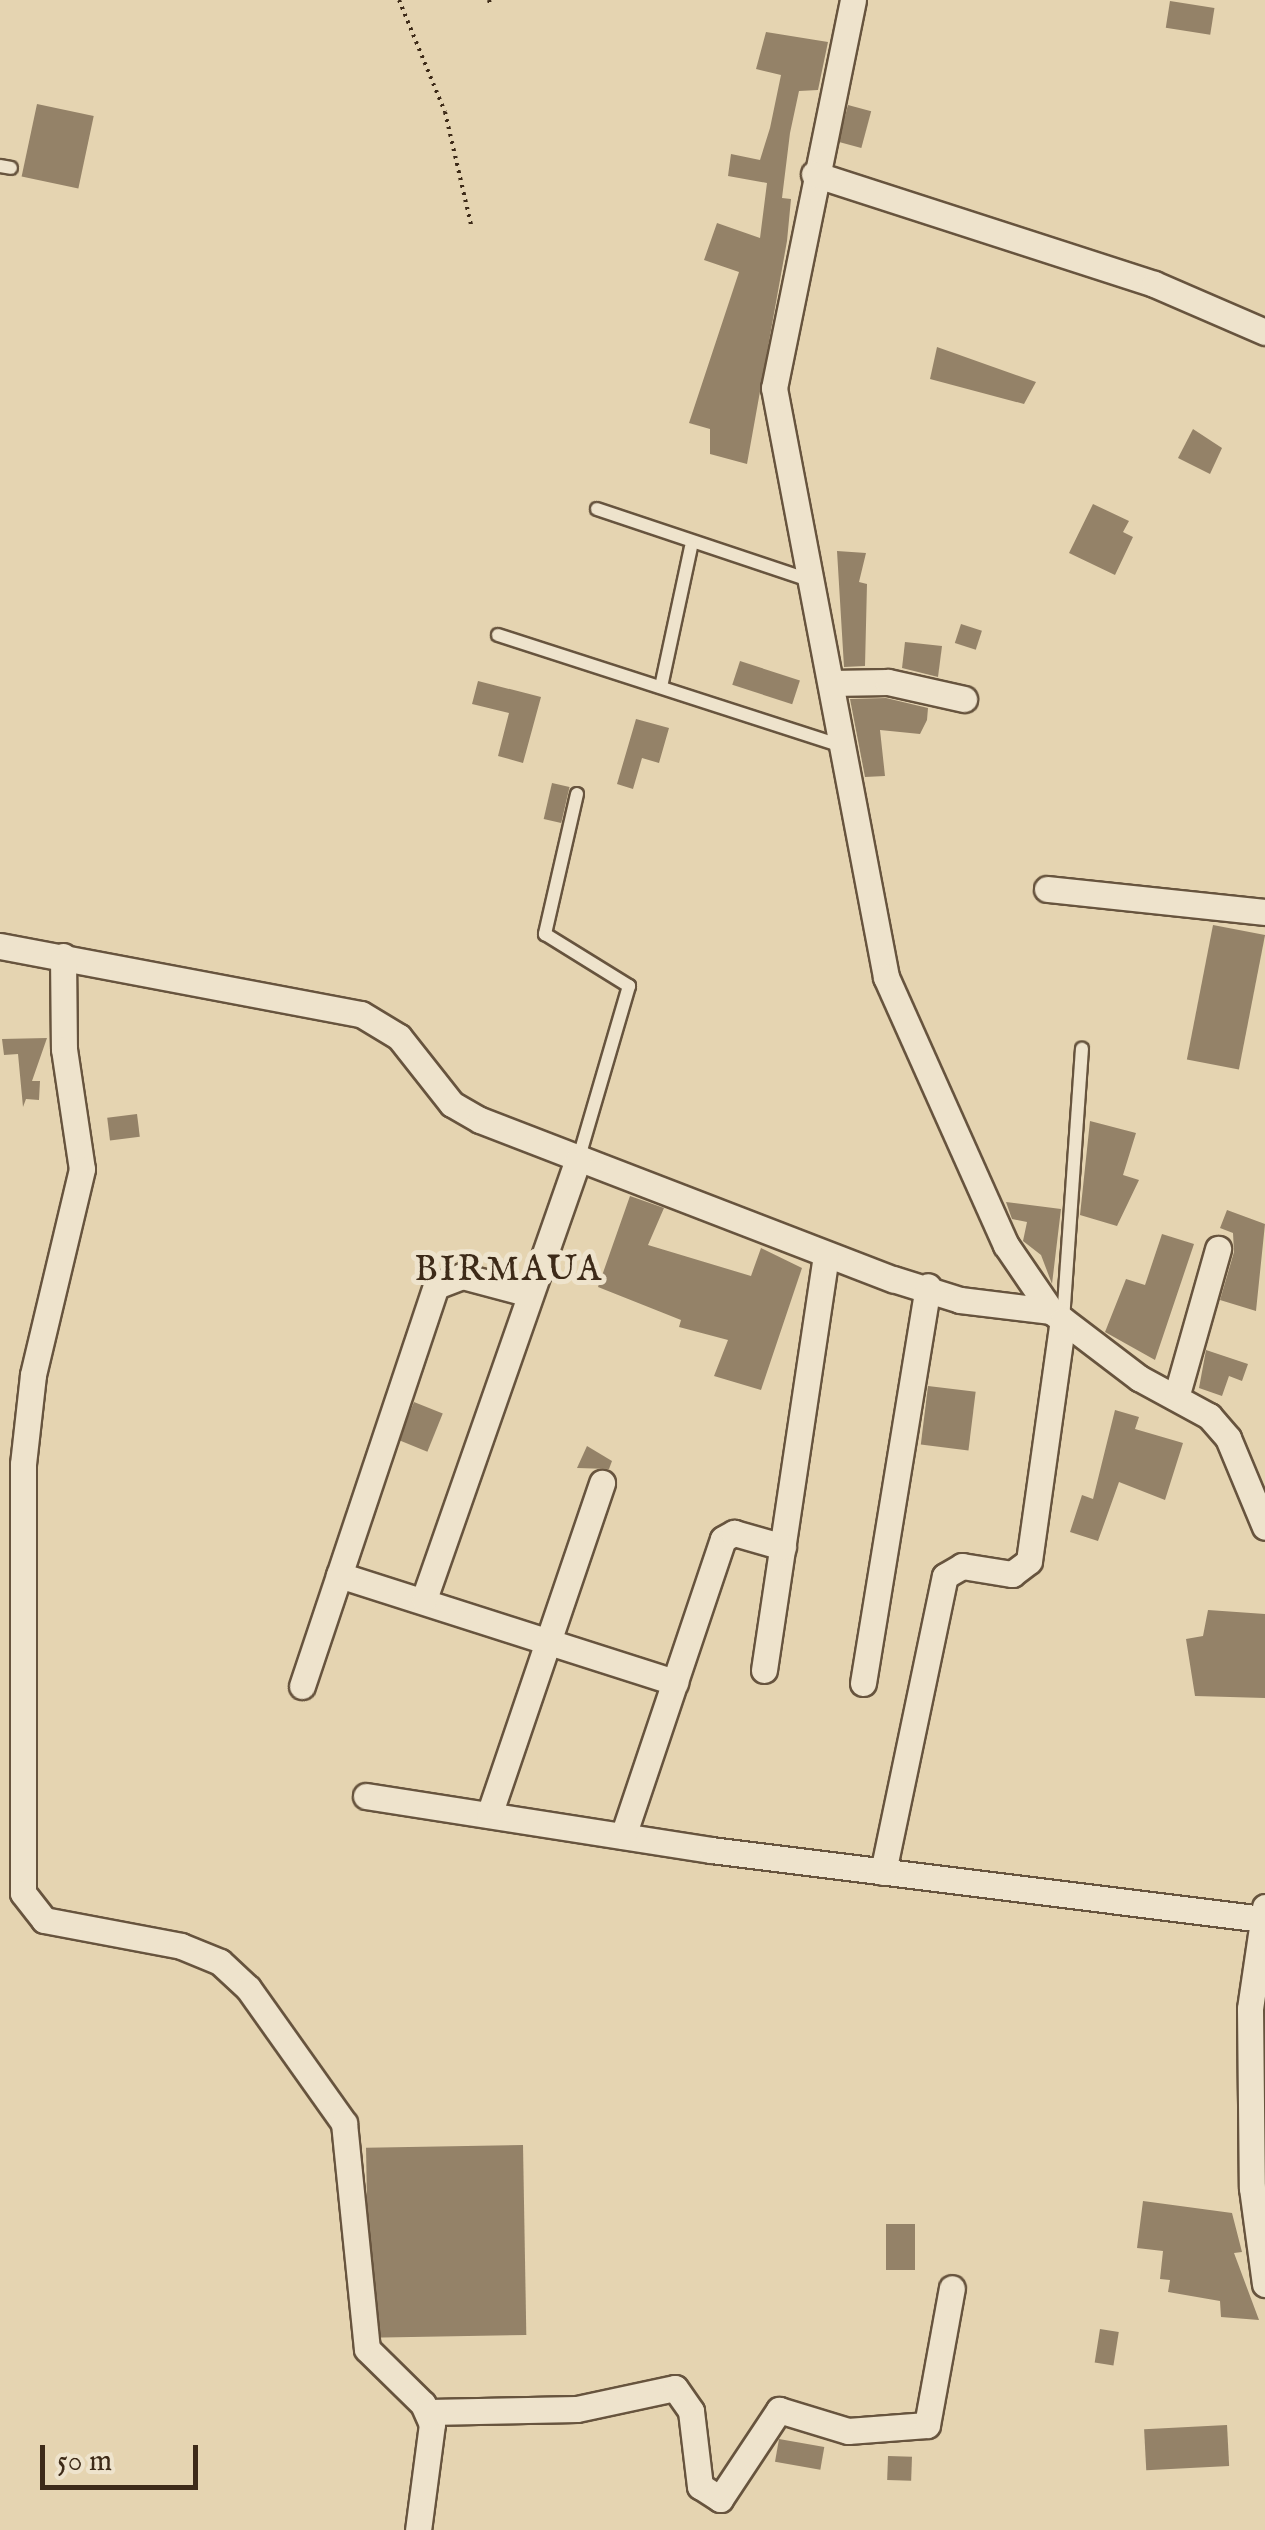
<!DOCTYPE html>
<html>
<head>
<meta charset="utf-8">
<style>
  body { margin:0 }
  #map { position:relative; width:1265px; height:2530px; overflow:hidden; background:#e5d4b1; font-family:"IM FELL English",serif }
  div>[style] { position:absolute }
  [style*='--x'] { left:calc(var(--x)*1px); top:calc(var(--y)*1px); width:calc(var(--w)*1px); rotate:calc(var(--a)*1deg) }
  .building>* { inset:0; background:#948268; transform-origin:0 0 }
  .path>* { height:4px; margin-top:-2px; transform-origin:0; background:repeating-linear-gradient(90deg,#3d2a18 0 2.5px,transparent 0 7.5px) }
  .roads { filter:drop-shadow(2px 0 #67543e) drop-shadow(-2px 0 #67543e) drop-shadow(0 2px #67543e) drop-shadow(0 -2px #67543e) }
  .lane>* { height:12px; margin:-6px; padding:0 6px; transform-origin:6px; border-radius:6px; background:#eee3cc }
  .street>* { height:25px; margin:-12.5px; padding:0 12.5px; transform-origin:12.5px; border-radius:12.5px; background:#eee3cc }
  span { translate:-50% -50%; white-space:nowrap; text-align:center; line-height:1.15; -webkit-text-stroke:10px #eee3cc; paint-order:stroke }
  .quarter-label { font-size:35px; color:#3d2a18; letter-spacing:2.5px }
  .scale { position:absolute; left:40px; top:2445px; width:158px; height:45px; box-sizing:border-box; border:5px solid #3d2a18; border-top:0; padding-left:12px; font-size:30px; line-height:35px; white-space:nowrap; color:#3d2a18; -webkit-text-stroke:8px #eee3cc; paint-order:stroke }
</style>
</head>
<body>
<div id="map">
  <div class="building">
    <div style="left:1170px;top:1px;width:45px;height:27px;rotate:9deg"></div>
    <div style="clip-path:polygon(766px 32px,828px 42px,818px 90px,799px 91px,790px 133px,782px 198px,791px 199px,787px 241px,747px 464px,710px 454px,710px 429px,689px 423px,739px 272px,704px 260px,717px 223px,760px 238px,767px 183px,728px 176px,731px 154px,760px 160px,770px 128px,781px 75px,756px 69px)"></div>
    <div style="left:37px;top:104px;width:58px;height:74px;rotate:12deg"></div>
    <div style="left:848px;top:105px;width:24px;height:38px;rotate:15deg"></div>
    <div style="clip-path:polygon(937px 347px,1036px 382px,1024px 404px,930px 379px)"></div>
    <div style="clip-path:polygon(1193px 429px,1222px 448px,1210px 474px,1178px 458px)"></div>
    <div style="clip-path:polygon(1093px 504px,1129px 521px,1123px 532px,1133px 537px,1115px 575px,1069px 553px)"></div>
    <div style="clip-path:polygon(837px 551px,866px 553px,859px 582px,867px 584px,865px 666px,844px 667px)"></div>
    <div style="left:961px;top:624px;width:22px;height:20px;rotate:18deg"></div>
    <div style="clip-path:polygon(905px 642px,942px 646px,938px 677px,902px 668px)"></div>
    <div style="left:740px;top:661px;width:63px;height:25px;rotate:18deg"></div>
    <div style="clip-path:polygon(478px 681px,541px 697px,523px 763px,498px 756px,509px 713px,472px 704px)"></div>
    <div style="clip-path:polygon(886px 698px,928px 708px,927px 720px,920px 734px,880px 730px,885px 776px,865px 777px,850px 699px)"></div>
    <div style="clip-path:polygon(636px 719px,669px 728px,659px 763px,642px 758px,633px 789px,617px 784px)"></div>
    <div style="left:552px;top:783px;width:18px;height:37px;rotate:13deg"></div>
    <div style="left:1213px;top:925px;width:53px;height:137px;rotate:11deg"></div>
    <div style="clip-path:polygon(47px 1038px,32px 1081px,40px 1081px,39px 1100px,26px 1099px,23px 1107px,18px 1054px,4px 1055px,2px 1039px)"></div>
    <div style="left:137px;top:1114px;width:23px;height:30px;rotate:83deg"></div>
    <div style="clip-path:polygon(1090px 1121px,1136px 1133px,1123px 1175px,1139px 1180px,1117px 1226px,1080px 1215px)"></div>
    <div style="clip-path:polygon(630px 1196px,664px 1208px,648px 1245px,751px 1276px,761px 1248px,802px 1268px,761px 1390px,714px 1376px,728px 1340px,679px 1327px,681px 1320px,598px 1287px)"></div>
    <div style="clip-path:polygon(1006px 1202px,1061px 1209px,1052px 1284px,1041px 1255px,1023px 1241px,1027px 1222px,1012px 1219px)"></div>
    <div style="clip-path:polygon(1227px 1210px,1265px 1224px,1256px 1311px,1220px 1300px,1234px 1252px,1233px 1233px,1220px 1228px)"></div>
    <div style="clip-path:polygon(1162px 1234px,1194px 1244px,1155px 1360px,1105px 1332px,1126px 1279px,1145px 1285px)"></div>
    <div style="clip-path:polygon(1206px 1350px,1248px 1364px,1242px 1381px,1229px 1376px,1222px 1396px,1199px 1388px)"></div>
    <div style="left:928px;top:1386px;width:48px;height:59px;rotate:7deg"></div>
    <div style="left:414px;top:1402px;width:31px;height:41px;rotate:22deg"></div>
    <div style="clip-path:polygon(1115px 1410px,1139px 1417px,1135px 1429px,1183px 1443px,1165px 1500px,1119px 1482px,1098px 1541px,1070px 1532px,1082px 1495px,1093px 1499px)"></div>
    <div style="clip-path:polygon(587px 1446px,612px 1461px,609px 1469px,577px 1468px)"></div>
    <div style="clip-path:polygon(1208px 1610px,1265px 1614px,1265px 1698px,1195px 1696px,1186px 1639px,1203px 1636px)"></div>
    <div style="left:523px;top:2145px;width:190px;height:157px;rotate:89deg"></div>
    <div style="clip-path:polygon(1143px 2201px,1232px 2213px,1242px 2252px,1234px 2253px,1259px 2320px,1221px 2317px,1220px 2301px,1168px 2292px,1170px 2280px,1160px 2279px,1163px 2251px,1137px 2248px)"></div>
    <div style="left:915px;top:2224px;width:46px;height:29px;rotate:90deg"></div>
    <div style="left:1100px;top:2329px;width:19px;height:34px;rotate:9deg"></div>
    <div style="left:1227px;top:2425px;width:41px;height:83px;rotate:87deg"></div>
    <div style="left:779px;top:2439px;width:46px;height:23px;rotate:10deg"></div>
    <div style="left:888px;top:2456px;width:24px;height:24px;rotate:2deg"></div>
  </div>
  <div class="path">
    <div style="--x:399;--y:0;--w:121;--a:67.7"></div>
    <div style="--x:445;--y:112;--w:116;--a:77"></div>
    <div style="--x:489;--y:0;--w:4;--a:76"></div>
  </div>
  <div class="roads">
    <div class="lane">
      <div style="--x:0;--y:166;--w:11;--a:10"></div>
      <div style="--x:597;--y:509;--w:224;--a:18.5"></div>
      <div style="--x:498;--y:635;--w:361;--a:17.9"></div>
      <div style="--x:661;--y:687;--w:143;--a:-77.9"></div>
      <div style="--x:577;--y:794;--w:144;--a:102.9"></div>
      <div style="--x:545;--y:934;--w:99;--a:31.8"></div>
      <div style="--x:629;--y:986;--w:178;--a:106.3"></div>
      <div style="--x:1063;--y:1320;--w:272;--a:-86"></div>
    </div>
    <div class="street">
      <div style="--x:853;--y:0;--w:396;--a:101.5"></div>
      <div style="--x:774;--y:388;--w:600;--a:79.23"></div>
      <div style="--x:886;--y:977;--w:294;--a:65.9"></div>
      <div style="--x:1006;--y:1245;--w:80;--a:55.7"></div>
      <div style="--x:1051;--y:1311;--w:111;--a:37.3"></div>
      <div style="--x:1139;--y:1378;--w:80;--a:28.5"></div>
      <div style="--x:1209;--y:1416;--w:29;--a:49"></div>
      <div style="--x:1228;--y:1438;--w:96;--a:67.4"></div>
      <div style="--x:814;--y:174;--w:357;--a:17.9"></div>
      <div style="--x:1154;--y:284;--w:121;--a:23.4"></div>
      <div style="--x:831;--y:683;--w:57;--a:-1"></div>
      <div style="--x:888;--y:682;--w:78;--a:12.6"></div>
      <div style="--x:1047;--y:889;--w:219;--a:6"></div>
      <div style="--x:0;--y:946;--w:367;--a:10.7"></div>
      <div style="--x:361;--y:1014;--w:44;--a:31.2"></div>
      <div style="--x:399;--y:1037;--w:85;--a:51.7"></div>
      <div style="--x:452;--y:1104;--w:32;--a:30"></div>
      <div style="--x:480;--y:1120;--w:443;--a:21.1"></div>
      <div style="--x:893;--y:1279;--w:70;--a:17.4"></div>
      <div style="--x:960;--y:1300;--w:92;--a:6.9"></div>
      <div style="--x:63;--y:956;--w:93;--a:89.4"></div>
      <div style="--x:64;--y:1049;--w:121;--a:81.5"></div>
      <div style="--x:82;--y:1169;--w:212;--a:103.4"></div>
      <div style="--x:33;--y:1375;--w:90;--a:96.4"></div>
      <div style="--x:23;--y:1464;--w:429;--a:90"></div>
      <div style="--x:23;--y:1893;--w:34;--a:52"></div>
      <div style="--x:44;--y:1920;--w:139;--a:10.7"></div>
      <div style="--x:181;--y:1946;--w:42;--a:22.3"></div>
      <div style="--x:220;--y:1962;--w:38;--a:43"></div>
      <div style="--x:248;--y:1988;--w:166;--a:54.6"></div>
      <div style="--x:344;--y:2123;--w:227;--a:84.2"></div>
      <div style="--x:367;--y:2349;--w:78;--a:44.5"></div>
      <div style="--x:423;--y:2404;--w:22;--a:66"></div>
      <div style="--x:432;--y:2424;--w:107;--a:97.5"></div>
      <div style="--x:1177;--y:1394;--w:151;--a:-74.2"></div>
      <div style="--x:339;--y:1575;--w:353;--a:17.7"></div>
      <div style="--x:424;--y:1599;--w:468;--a:-70.7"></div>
      <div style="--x:764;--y:1670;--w:419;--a:-81.5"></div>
      <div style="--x:863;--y:1683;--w:402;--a:-80.7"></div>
      <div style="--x:302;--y:1686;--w:422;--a:-71.5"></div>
      <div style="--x:436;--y:1286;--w:28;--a:-21"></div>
      <div style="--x:462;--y:1276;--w:70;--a:14.8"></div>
      <div style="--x:366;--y:1796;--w:349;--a:8.9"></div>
      <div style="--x:711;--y:1850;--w:556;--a:7.13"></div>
      <div style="--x:489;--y:1815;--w:351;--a:-71.2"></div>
      <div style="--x:623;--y:1836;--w:313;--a:-71.4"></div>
      <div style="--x:723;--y:1539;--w:13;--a:-29"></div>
      <div style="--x:734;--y:1533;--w:51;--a:15.9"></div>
      <div style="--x:883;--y:1872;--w:302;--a:-78.2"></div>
      <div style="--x:945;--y:1576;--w:20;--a:-30"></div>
      <div style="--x:962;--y:1566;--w:51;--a:9.1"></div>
      <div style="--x:1012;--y:1574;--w:21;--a:-37"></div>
      <div style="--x:1029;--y:1561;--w:243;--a:-82"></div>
      <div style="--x:1265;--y:1907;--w:103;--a:98.4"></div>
      <div style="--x:1250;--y:2009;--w:179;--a:89.4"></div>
      <div style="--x:1252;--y:2188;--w:97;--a:82.3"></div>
      <div style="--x:429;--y:2412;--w:148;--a:-1.2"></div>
      <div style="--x:577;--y:2409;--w:100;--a:-12.1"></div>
      <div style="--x:675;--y:2388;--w:28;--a:55"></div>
      <div style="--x:691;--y:2411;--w:76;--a:83.2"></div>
      <div style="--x:700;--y:2486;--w:24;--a:33"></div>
      <div style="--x:720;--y:2499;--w:107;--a:-56.5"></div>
      <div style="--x:779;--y:2410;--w:72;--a:16.9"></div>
      <div style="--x:848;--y:2431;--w:79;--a:-4.3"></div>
      <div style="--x:927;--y:2425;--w:139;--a:-79.7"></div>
    </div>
  </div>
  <div class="quarter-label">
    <span style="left:509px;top:1271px">BIRMAUA</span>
  </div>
  <div class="scale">50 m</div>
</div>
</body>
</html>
